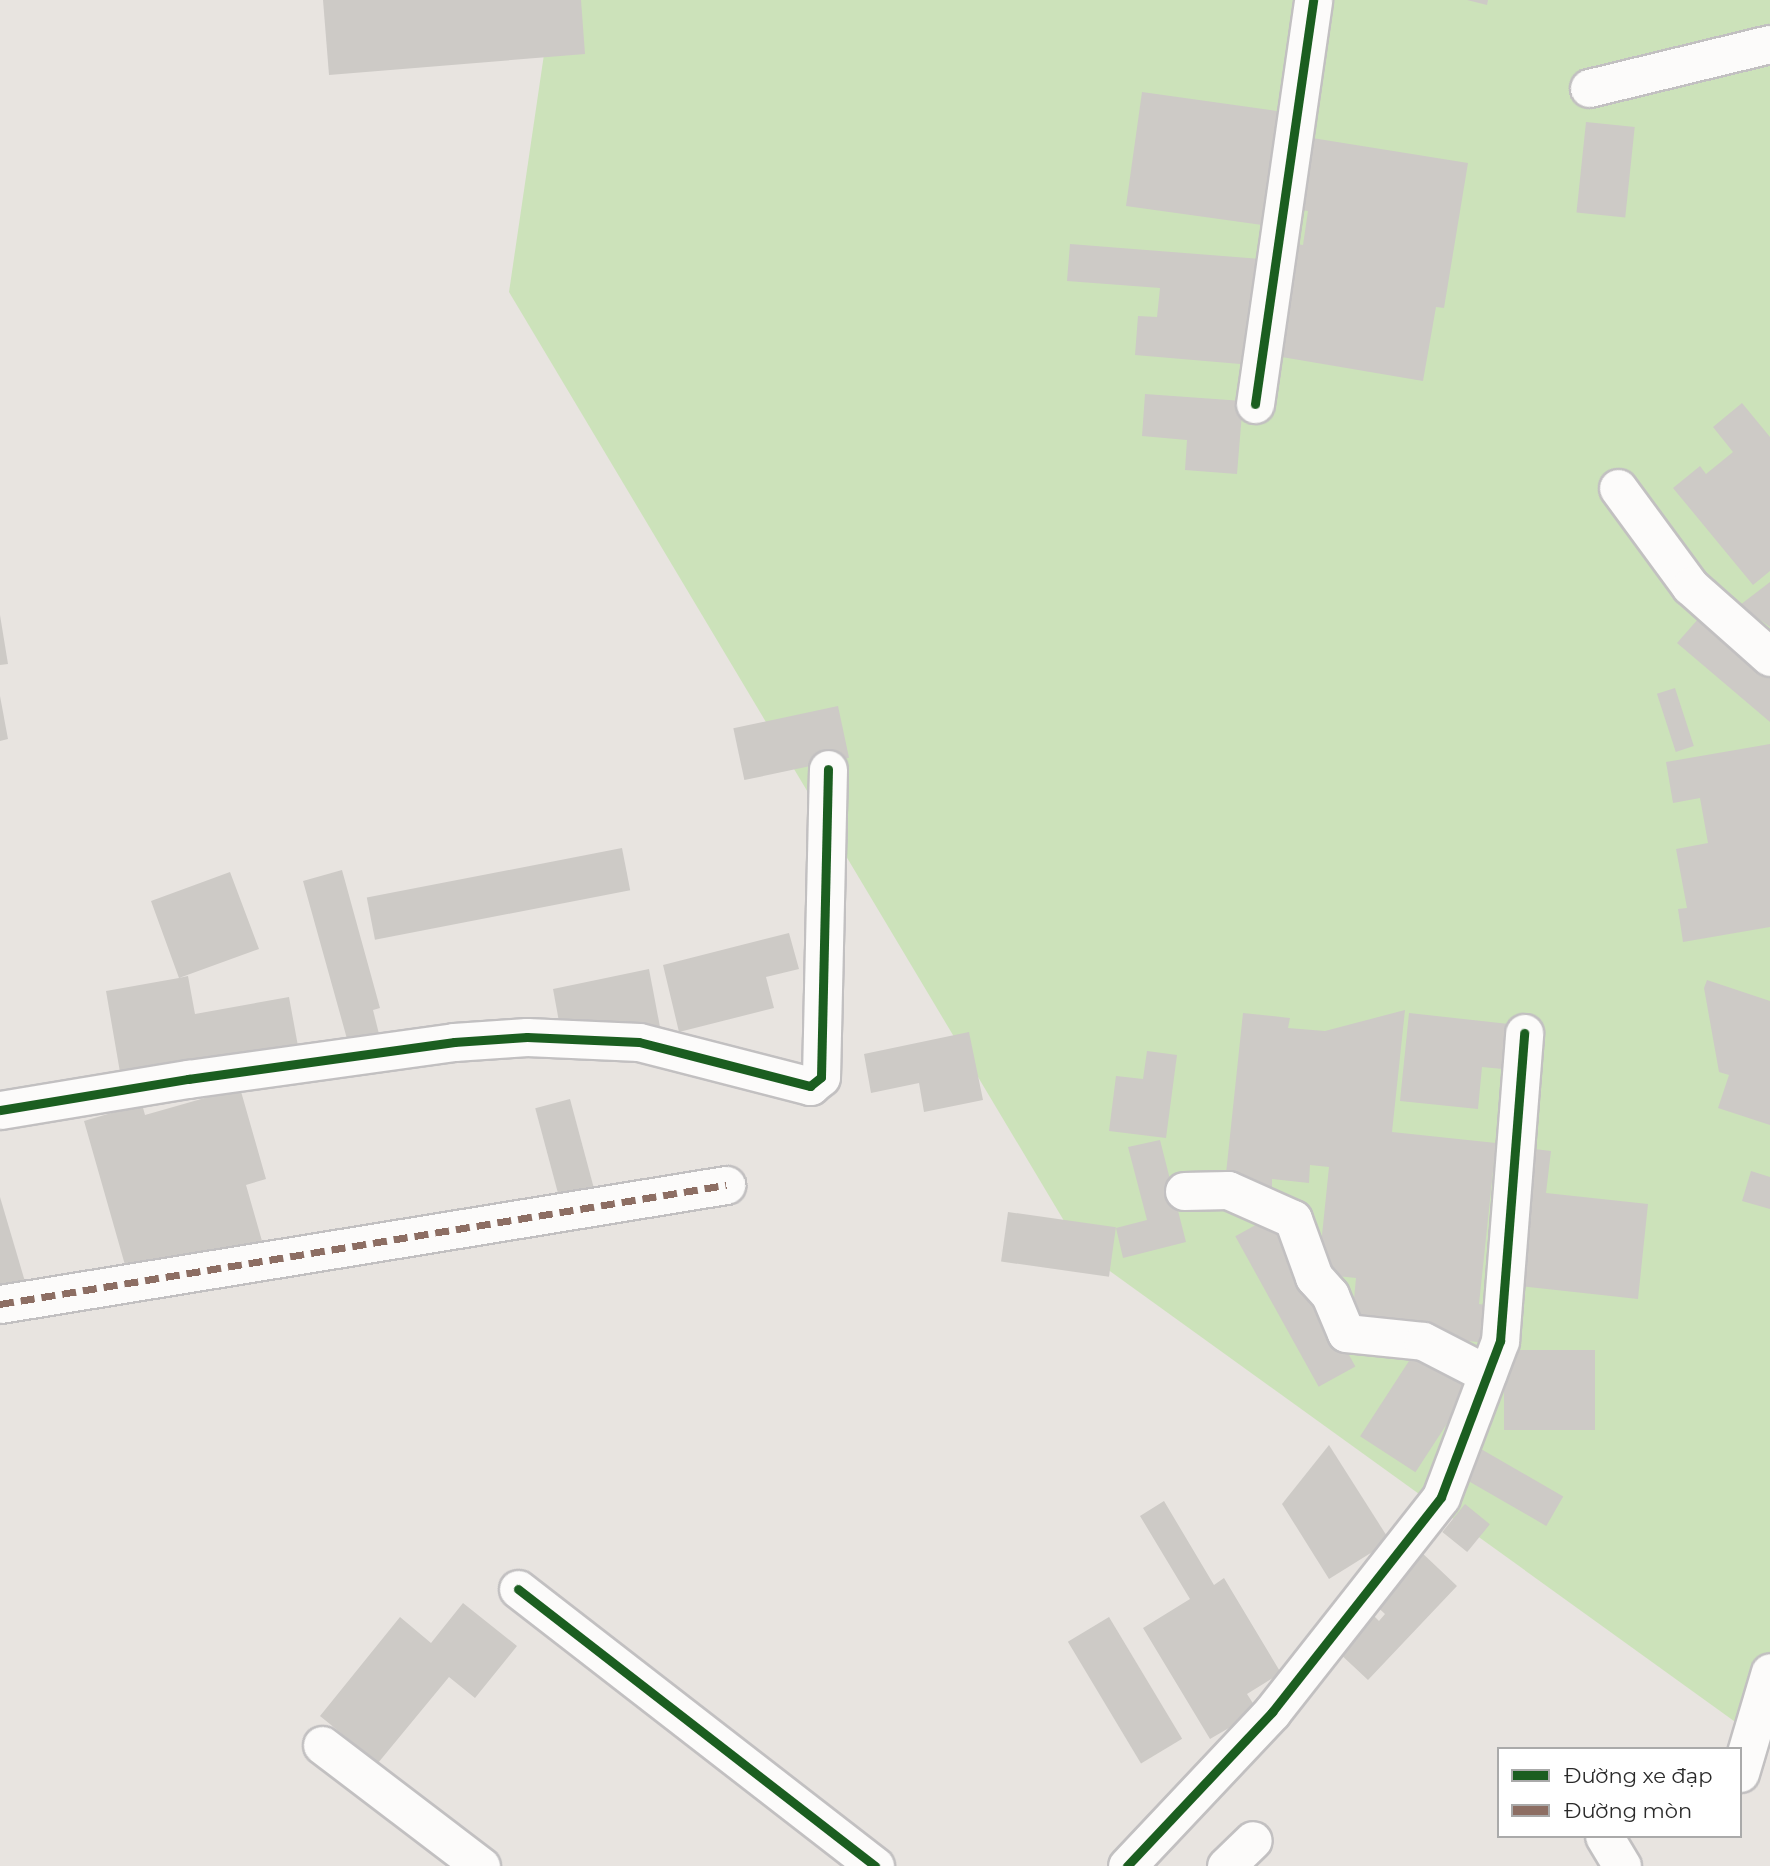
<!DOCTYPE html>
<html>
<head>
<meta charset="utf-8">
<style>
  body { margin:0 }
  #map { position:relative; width:1770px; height:1866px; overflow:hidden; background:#e8e4e0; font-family:Montserrat,sans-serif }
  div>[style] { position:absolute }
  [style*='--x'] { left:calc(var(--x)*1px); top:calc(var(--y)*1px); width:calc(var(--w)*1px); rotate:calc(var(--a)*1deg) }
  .green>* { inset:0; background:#cce2ba }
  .building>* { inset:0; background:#cdcac6; transform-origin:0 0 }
  .roads { filter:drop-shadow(2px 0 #c2c0c1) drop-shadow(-2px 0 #c2c0c1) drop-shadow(0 2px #c2c0c1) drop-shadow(0 -2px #c2c0c1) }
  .street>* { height:37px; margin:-18.5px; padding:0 18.5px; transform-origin:18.5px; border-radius:18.5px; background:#fcfbfa }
  .quiet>* { height:7px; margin-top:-3.5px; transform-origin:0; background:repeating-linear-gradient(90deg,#8d6e63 0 14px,transparent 0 21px) }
  .cycleway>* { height:9px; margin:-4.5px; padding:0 4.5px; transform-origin:4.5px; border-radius:4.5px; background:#1b5e20 }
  span { translate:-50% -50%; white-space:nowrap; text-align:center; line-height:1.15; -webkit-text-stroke:5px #fff; paint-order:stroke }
  .legend { position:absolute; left:1497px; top:1747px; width:245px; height:91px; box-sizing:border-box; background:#fff; border:2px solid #aaa; margin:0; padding:9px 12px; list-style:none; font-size:21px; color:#2a2a2a }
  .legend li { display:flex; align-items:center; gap:14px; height:35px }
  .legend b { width:35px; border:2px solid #aaa }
</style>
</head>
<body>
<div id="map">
  <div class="green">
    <div style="clip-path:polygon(552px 0,1770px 0,1770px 1747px,1082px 1251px,509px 292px)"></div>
  </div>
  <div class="building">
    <div style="clip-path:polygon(323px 0,581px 0,585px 54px,329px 75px)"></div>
    <div style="clip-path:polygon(1467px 0,1488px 0,1487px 5px)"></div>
    <div style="left:1142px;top:92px;width:143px;height:115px;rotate:8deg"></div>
    <div style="left:1586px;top:122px;width:49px;height:91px;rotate:6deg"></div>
    <div style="clip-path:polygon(1306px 137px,1468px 163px,1444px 308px,1436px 307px,1423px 381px,1270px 355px,1289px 243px,1303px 245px,1308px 211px,1294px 209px)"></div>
    <div style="clip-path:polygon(1070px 244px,1261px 259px,1252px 365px,1135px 355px,1138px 316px,1157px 317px,1160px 288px,1067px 281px)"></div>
    <div style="clip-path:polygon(1145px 394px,1243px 401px,1237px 474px,1185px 470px,1187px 440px,1142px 436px)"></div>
    <div style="clip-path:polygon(1742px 403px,1770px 437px,1770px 571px,1753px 585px,1673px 488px,1700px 466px,1706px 474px,1733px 452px,1713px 427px)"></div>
    <div style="clip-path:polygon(1770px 582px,1770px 627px,1740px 605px)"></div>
    <div style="clip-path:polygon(1706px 610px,1770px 664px,1770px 722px,1677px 643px)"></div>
    <div style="clip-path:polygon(0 615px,8px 664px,0 665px)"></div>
    <div style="left:1675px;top:688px;width:61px;height:19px;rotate:72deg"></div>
    <div style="clip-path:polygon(0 696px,8px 739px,0 741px)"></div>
    <div style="left:838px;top:706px;width:53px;height:107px;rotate:78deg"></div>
    <div style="clip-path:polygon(1770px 744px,1770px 927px,1683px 942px,1678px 909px,1687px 908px,1676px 849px,1708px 843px,1700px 798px,1673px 803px,1666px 762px)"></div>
    <div style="left:622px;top:848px;width:43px;height:260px;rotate:79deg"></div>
    <div style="clip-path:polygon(342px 870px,380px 1008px,373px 1010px,380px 1038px,349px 1046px,303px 881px)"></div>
    <div style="clip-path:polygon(230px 872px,259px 949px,179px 978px,188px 976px,195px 1014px,289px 997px,298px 1046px,121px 1078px,106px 991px,179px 978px,151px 901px)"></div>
    <div style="clip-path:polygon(789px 933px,799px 969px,766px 977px,774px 1008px,679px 1032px,663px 965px)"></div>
    <div style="clip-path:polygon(649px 969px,660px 1027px,560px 1027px,553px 989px)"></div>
    <div style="clip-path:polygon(1707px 980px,1770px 1001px,1770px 1125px,1718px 1108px,1729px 1075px,1719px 1072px,1704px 988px)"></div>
    <div style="clip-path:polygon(1405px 1010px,1392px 1132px,1496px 1143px,1479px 1304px,1492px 1306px,1488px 1343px,1351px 1330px,1356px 1278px,1318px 1274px,1329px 1167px,1310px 1165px,1309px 1183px,1272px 1179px,1272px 1188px,1225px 1183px,1243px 1013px,1290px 1018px,1288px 1028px,1325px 1031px)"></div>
    <div style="clip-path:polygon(1409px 1013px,1518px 1025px,1513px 1070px,1482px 1067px,1478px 1109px,1400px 1101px)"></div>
    <div style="clip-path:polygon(969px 1032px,983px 1100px,924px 1112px,919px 1083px,871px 1093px,864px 1054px)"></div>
    <div style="clip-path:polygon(1147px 1051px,1177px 1055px,1166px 1138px,1109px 1131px,1116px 1076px,1143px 1079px)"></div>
    <div style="clip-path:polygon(240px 1088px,266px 1179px,246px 1185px,262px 1241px,129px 1279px,84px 1121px,142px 1104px,145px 1115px)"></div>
    <div style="left:570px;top:1099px;width:103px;height:36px;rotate:75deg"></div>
    <div style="clip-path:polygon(1160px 1140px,1186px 1242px,1123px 1258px,1116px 1228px,1147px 1220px,1128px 1147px)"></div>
    <div style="clip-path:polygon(1526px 1148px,1551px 1151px,1546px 1193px,1648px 1204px,1638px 1299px,1511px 1285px)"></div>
    <div style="clip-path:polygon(1751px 1171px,1770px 1177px,1770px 1209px,1742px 1201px)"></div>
    <div style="clip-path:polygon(0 1197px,26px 1285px,0 1292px)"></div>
    <div style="left:1008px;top:1212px;width:109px;height:50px;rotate:8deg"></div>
    <div style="left:1272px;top:1216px;width:172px;height:42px;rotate:61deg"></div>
    <div style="left:1420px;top:1344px;width:66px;height:110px;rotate:33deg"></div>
    <div style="left:1504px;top:1350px;width:91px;height:80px"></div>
    <div style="clip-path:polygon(1329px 1445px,1390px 1541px,1329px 1579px,1282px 1504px)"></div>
    <div style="left:1481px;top:1449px;width:95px;height:34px;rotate:30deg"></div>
    <div style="clip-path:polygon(1164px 1501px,1214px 1585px,1224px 1578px,1281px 1673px,1247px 1694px,1258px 1711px,1210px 1739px,1143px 1628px,1190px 1599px,1140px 1516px)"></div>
    <div style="left:1465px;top:1504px;width:32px;height:36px;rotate:39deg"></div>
    <div style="clip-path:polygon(1419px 1550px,1457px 1586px,1368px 1680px,1337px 1651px,1372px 1614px,1379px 1621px,1385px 1614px,1371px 1601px)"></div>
    <div style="clip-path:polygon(463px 1603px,517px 1646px,475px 1698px,449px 1677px,378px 1763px,320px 1716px,400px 1617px,431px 1643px)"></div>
    <div style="left:1109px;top:1617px;width:142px;height:48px;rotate:59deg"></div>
  </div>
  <div class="roads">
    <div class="street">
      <div style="--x:1589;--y:88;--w:186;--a:-13.7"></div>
      <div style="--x:1255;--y:404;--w:408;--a:-81.8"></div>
      <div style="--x:1618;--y:488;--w:122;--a:53.7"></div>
      <div style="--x:1690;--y:586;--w:107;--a:41.6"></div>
      <div style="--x:0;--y:1110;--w:191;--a:-9.4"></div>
      <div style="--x:188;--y:1079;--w:269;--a:-7.9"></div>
      <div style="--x:454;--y:1042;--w:73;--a:-3.9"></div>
      <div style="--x:527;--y:1037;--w:112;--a:2.6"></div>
      <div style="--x:639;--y:1042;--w:177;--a:14.4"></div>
      <div style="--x:810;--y:1086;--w:14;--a:-39"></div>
      <div style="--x:821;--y:1077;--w:308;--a:-88.7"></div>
      <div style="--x:1184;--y:1191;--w:44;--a:-1.3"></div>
      <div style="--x:1228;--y:1190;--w:71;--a:24"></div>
      <div style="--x:1293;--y:1219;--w:62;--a:70.1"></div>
      <div style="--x:1314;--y:1277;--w:24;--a:48"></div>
      <div style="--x:1330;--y:1295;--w:41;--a:67.2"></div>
      <div style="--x:1346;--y:1333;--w:77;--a:5.9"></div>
      <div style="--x:1423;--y:1341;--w:72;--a:27.3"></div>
      <div style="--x:0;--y:1304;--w:736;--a:-9.31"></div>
      <div style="--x:518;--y:1589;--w:452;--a:37.8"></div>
      <div style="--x:322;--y:1745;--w:200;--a:37.3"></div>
      <div style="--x:1740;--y:1773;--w:105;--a:-73.5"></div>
      <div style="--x:1604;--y:1836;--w:35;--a:59"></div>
      <div style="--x:1127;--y:1866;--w:212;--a:-46.7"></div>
      <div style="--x:1272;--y:1712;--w:273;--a:-51.8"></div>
      <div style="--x:1441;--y:1497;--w:167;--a:-69.3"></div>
      <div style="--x:1500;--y:1341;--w:309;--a:-85.5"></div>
      <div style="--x:1226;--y:1866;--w:37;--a:-44"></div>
    </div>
  </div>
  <div class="quiet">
    <div style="--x:0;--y:1304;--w:736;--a:-9.31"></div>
  </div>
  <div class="cycleway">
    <div style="--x:1255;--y:404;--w:408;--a:-81.8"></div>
    <div style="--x:0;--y:1110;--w:191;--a:-9.4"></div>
    <div style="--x:188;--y:1079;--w:269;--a:-7.9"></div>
    <div style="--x:454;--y:1042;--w:73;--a:-3.9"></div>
    <div style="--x:527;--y:1037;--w:112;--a:2.6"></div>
    <div style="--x:639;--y:1042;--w:177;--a:14.4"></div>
    <div style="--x:810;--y:1086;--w:14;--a:-39"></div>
    <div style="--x:821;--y:1077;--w:308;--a:-88.7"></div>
    <div style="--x:518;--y:1589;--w:452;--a:37.8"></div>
    <div style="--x:1127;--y:1866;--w:212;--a:-46.7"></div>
    <div style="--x:1272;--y:1712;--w:273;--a:-51.8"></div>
    <div style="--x:1441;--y:1497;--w:167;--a:-69.3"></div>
    <div style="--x:1500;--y:1341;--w:309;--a:-85.5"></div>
  </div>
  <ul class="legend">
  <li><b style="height:9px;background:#1b5e20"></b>Đường xe đạp</li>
  <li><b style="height:9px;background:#8d6e63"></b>Đường mòn</li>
  </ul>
</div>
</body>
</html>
